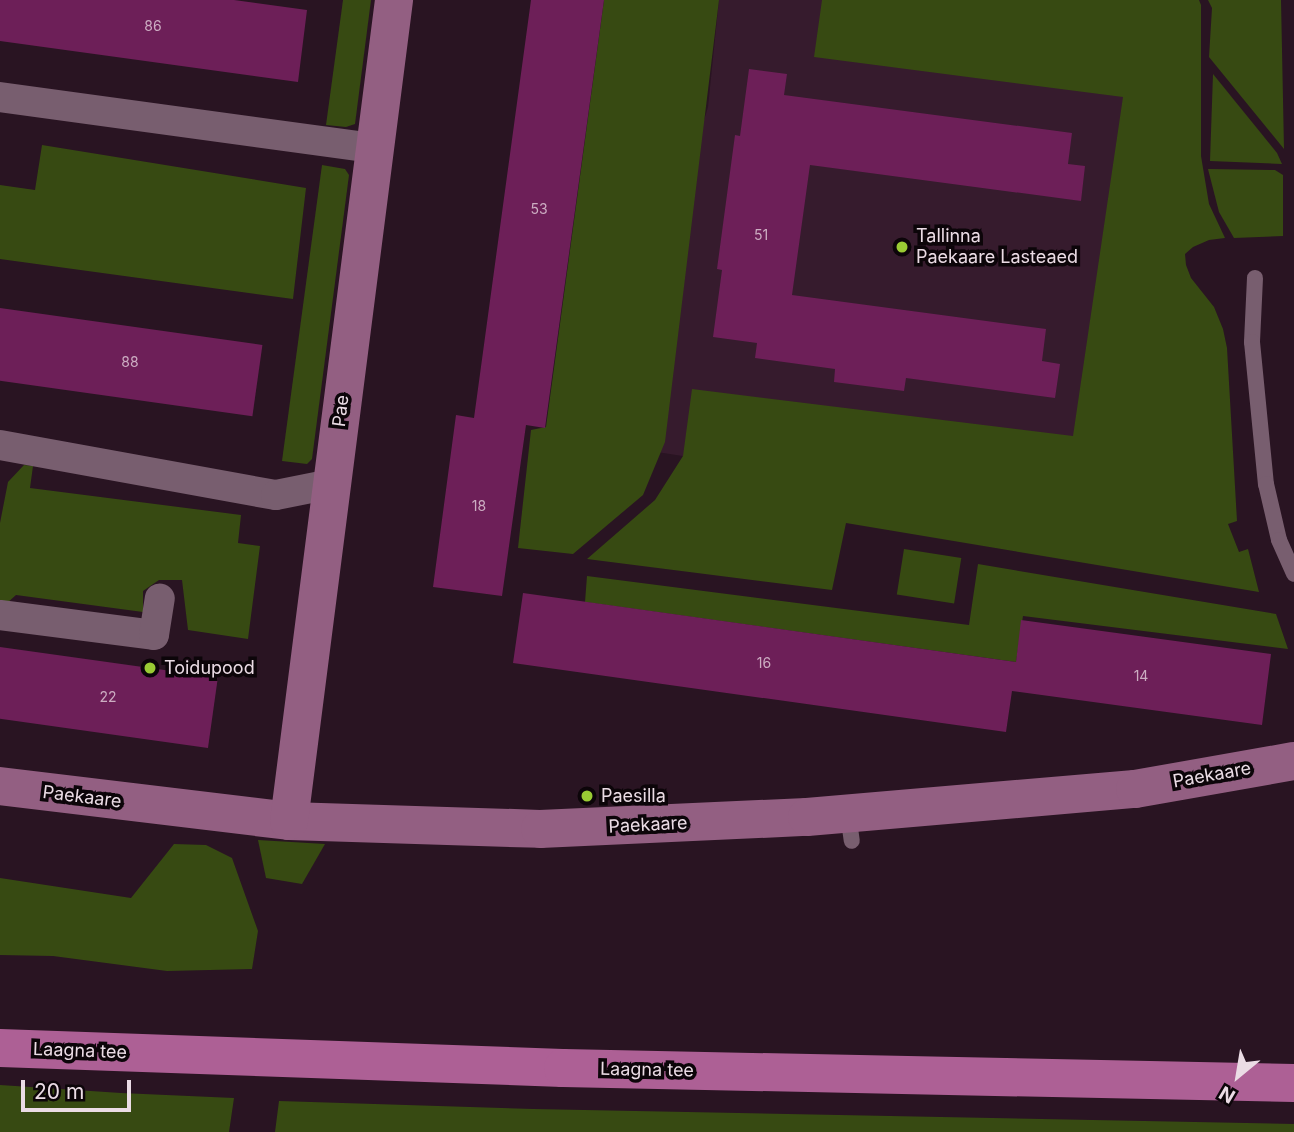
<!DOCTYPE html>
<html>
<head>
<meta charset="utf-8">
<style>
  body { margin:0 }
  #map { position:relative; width:1294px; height:1132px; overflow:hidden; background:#291422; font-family:Inter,sans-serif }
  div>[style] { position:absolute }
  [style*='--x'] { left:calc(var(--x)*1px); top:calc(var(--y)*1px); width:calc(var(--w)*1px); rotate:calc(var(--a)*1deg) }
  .built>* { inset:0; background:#361b2d }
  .green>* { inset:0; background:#374a12; transform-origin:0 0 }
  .building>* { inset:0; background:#6d1f58; transform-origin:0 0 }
  .lane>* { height:16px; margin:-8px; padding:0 8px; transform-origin:8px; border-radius:8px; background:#785e6f }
  .street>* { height:30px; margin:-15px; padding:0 15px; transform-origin:15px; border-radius:15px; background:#785e6f }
  .secondary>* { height:38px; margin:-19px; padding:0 19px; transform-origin:19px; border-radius:19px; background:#935f82 }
  .primary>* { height:38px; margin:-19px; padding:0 19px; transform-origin:19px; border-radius:19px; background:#ad6095 }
  .dots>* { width:19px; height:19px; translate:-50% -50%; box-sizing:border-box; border:4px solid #0c0509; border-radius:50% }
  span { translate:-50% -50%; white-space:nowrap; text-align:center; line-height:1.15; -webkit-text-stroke:7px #0c0509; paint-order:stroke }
  .number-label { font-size:14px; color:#ccadc2 }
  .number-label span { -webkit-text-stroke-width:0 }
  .poi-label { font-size:18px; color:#ebdce5 }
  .left { translate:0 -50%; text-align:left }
  .street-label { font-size:18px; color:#ebdce5 }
  .north { position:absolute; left:1203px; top:1041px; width:70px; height:70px; -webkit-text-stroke:5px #0c0509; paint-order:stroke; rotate:210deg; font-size:19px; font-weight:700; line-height:28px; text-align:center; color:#ebdce5 }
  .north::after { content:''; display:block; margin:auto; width:24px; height:32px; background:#ebdce5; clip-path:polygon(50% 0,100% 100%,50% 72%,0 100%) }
  .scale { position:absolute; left:21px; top:1080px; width:110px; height:32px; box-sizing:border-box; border:4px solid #ebdce5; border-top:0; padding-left:9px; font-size:21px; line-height:24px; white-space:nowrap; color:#ebdce5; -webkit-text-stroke:5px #0c0509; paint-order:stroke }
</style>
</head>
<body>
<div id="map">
  <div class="built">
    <div style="clip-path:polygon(719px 0,1170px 0,1170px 532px,606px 444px,708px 107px)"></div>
  </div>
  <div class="green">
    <div style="clip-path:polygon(343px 0,371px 0,355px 124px,346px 127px,326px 125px)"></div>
    <div style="clip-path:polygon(604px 0,719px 0,665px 442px,643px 495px,573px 554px,518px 548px,531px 430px,546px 427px)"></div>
    <div style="clip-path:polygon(822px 0,1199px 0,1201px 5px,1201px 156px,1209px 204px,1225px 238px,1209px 240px,1193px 247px,1185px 254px,1186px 265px,1191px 278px,1214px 307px,1223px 329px,1227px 348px,1237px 521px,1228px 524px,1239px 552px,1248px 549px,1259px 592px,846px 523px,832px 590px,587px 559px,655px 500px,683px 456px,692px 389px,1073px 436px,1123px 97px,814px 57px)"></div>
    <div style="clip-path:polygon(1208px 0,1281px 0,1284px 149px,1209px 57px,1212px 8px)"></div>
    <div style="clip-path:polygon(1213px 74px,1277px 153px,1282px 164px,1210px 161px)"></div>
    <div style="clip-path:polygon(42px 145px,306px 188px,293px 299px,0 259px,0 185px,35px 190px)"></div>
    <div style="clip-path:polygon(322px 165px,345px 169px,349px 175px,312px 459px,307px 464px,282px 461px)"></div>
    <div style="clip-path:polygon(1208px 169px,1275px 170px,1283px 175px,1283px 236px,1234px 238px,1219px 212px)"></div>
    <div style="clip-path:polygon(24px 465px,33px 466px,30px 488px,241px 515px,238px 543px,260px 546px,248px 639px,188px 630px,182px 580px,159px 580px,143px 591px,143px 612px,16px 595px,6px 604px,0 604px,0 523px,8px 482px)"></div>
    <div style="left:904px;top:549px;width:58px;height:46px;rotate:9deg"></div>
    <div style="clip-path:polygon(978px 564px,1276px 614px,1288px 649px,1023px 616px,1016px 662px,585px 602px,587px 576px,969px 625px)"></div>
    <div style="clip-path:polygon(258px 840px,325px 844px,302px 884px,266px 878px)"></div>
    <div style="clip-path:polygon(174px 844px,206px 845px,232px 858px,258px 931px,252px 969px,167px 971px,53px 956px,0 955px,0 878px,131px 898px)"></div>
    <div style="clip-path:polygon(0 1085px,121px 1093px,234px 1098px,229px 1132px,0 1132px)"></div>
    <div style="clip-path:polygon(279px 1101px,533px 1109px,1294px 1124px,1294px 1132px,275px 1132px)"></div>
  </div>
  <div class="building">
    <div style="clip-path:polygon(0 0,234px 0,307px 10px,298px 82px,0 41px)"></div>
    <div style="clip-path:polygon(531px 0,604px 0,545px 428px,526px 425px,502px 596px,433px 587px,456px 415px,474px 418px)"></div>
    <div style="clip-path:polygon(749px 69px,787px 74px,784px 95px,1072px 133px,1068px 164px,1085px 166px,1081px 201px,810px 165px,792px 295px,1046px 329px,1042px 361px,1060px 364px,1055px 398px,906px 378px,904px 391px,834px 382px,835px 369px,755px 358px,757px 343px,713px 337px,722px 270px,717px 269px,735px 135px,740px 136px)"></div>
    <div style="left:0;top:308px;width:265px;height:72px;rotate:8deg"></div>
    <div style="clip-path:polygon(523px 593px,1016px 662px,1021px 620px,1271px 654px,1262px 725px,1012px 691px,1006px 732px,513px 663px)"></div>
    <div style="left:0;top:647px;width:220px;height:71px;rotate:8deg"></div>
  </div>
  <div class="lane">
    <div style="--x:1255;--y:278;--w:64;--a:92.7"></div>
    <div style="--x:1252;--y:342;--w:143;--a:84.4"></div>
    <div style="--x:1266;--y:484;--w:57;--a:76.9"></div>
    <div style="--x:1279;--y:540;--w:37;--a:66"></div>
    <div style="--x:848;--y:814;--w:27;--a:82"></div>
  </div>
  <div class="street">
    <div style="--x:0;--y:97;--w:377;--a:7.8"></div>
    <div style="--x:0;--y:445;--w:280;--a:10.3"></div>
    <div style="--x:276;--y:495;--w:56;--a:-11.3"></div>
    <div style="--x:0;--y:615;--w:155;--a:7.4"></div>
    <div style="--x:154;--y:635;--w:37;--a:-81"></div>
  </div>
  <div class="secondary">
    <div style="--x:0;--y:786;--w:291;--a:6.9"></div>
    <div style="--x:289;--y:821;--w:251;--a:1.8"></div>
    <div style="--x:540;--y:829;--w:267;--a:-2.6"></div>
    <div style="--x:807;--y:817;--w:329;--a:-4.9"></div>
    <div style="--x:1135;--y:789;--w:161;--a:-10"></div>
    <div style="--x:289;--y:821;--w:828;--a:-82.71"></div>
  </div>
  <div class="primary">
    <div style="--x:0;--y:1048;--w:563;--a:2.03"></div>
    <div style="--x:563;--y:1068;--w:731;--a:1.18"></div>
  </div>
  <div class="dots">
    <div style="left:902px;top:247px;background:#9acb34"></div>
    <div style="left:150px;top:668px;background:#9acb34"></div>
    <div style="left:587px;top:796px;background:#9acb34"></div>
  </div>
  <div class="number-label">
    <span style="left:153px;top:26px">86</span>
    <span style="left:539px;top:209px">53</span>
    <span style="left:761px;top:235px">51</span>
    <span style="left:130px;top:362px">88</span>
    <span style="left:479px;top:506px">18</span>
    <span style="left:764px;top:663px">16</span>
    <span style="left:1141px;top:676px">14</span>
    <span style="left:108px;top:697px">22</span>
  </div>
  <div class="poi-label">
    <span class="left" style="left:916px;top:247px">Tallinna<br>Paekaare Lasteaed</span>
    <span class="left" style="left:164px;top:668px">Toidupood</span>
    <span class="left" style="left:601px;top:796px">Paesilla</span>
  </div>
  <div class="street-label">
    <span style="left:341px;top:411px;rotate:-83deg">Pae</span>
    <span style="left:1212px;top:775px;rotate:-10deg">Paekaare</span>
    <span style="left:82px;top:797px;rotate:7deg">Paekaare</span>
    <span style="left:648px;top:825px;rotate:-3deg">Paekaare</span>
    <span style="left:80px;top:1051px;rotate:2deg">Laagna tee</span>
    <span style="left:647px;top:1070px;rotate:1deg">Laagna tee</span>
  </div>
  <div class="north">N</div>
  <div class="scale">20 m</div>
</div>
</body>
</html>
